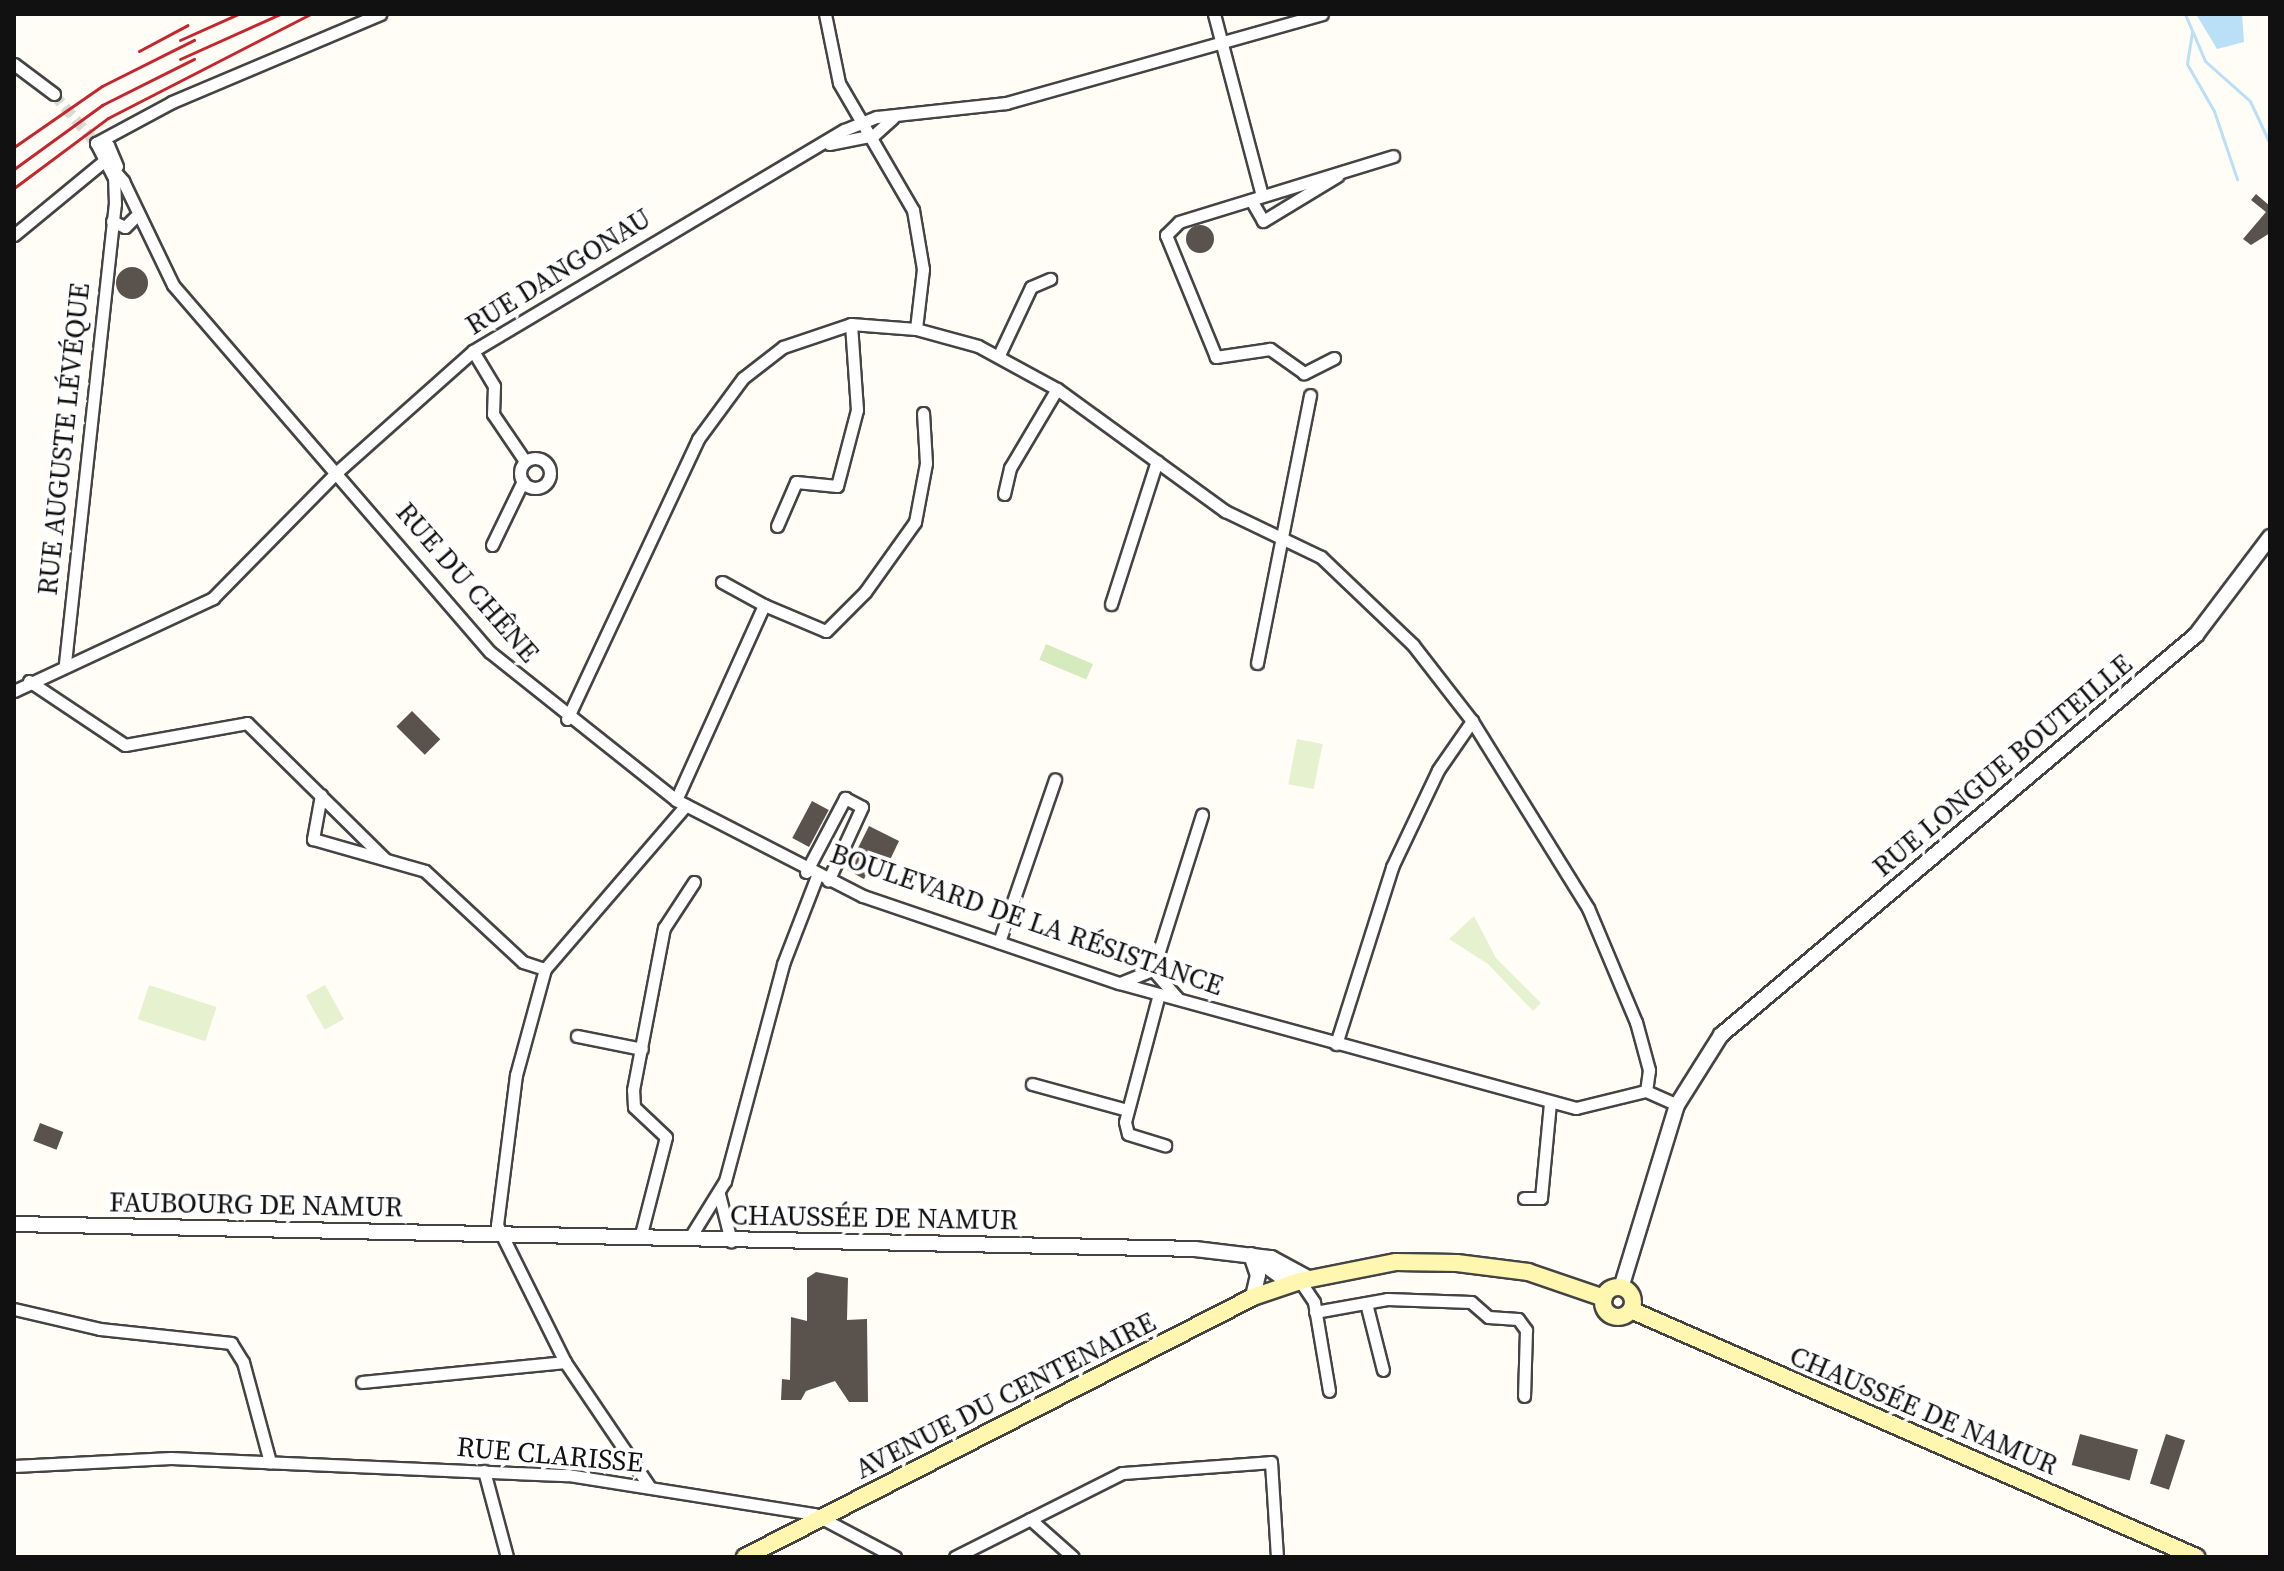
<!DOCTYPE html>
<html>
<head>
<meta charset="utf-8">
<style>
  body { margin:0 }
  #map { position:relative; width:2284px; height:1571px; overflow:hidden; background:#fffdf5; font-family:"Source Serif 4",serif }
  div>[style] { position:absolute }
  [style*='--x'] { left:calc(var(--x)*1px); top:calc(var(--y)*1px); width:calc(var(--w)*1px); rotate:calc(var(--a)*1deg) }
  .green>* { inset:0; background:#d5ebbd; transform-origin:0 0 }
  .pitch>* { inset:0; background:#e6f2cf; transform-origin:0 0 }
  .water>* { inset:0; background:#b9e0f7 }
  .stream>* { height:3px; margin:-1.5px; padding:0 1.5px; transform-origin:1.5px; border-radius:1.5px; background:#b9e0f7 }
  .building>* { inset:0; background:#5a524d; transform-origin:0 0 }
  .round { border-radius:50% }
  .minor-tunnel>* { height:11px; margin-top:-5.5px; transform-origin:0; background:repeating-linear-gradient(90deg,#dbdad3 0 11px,transparent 0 16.5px) }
  .roads { filter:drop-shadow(2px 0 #444) drop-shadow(-2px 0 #444) drop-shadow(0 2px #444) drop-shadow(0 -2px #444) }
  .minor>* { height:11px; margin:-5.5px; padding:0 5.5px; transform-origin:5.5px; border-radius:5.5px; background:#fff }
  .minor>.ring { margin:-5.5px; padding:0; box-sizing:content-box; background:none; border:11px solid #fff; border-radius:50% }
  .tertiary>* { height:14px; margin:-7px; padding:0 7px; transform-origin:7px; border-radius:7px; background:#fff }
  .secondary>* { height:16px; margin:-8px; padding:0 8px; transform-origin:8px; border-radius:8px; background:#fff6b0 }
  .secondary>.ring { margin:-8px; padding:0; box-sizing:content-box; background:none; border:16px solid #fff6b0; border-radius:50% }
  .rail>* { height:3px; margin:-1.5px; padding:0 1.5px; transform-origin:1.5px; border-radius:1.5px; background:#c4262e }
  span { translate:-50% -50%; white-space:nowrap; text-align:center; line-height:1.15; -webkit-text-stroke:8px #fff; paint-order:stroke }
  .street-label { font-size:28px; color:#111 }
  .frame { position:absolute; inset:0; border:16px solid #111; pointer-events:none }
</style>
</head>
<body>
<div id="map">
  <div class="green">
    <div style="left:1046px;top:644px;width:51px;height:17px;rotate:23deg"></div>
  </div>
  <div class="pitch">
    <div style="left:1297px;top:739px;width:26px;height:46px;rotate:11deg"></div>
    <div style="clip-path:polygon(1474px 916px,1496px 958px,1541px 1003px,1533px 1011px,1488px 964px,1449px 939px)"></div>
    <div style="left:149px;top:985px;width:71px;height:36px;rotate:18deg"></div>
    <div style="left:325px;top:985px;width:39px;height:22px;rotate:61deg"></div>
  </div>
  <div class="water">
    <div style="clip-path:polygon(2196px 14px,2242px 14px,2244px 42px,2217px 49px)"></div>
  </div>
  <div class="stream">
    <div style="--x:2185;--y:14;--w:51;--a:66.9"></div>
    <div style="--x:2205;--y:61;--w:60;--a:41.6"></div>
    <div style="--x:2250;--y:101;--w:47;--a:65.1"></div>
    <div style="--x:2192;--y:32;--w:32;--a:99"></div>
    <div style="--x:2187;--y:64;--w:54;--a:60.1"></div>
    <div style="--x:2214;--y:111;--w:72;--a:71.3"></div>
  </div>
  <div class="building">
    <div style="clip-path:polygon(2256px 194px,2270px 206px,2270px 233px,2251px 245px,2243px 239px,2266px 212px,2251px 200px)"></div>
    <div class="round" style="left:1186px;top:225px;width:28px;height:28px"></div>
    <div class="round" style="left:116px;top:267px;width:32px;height:32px"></div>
    <div style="left:412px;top:711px;width:40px;height:22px;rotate:45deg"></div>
    <div style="left:812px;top:801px;width:19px;height:42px;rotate:28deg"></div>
    <div style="clip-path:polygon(869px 826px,899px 841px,889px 862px,876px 855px,864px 879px,847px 870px)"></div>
    <div style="left:40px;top:1123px;width:25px;height:19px;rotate:21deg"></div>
    <div style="clip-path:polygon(816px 1272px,848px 1278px,847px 1320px,867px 1319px,868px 1402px,849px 1402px,835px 1381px,806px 1391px,801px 1400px,781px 1400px,782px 1379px,790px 1380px,791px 1317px,807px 1321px,807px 1278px)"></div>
    <div style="left:2080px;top:1434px;width:60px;height:32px;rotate:15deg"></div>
    <div style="left:2166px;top:1434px;width:20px;height:52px;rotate:18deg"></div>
  </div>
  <div class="minor-tunnel">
    <div style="--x:54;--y:94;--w:65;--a:49.4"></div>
  </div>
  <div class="roads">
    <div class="minor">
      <div style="--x:825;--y:14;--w:70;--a:78.5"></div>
      <div style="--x:839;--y:83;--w:147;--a:59.8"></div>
      <div style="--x:913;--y:210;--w:60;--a:80.4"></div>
      <div style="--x:923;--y:269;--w:60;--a:96.7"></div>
      <div style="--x:1214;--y:14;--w:188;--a:75.2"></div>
      <div style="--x:14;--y:64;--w:50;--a:36.9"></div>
      <div style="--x:96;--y:143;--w:86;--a:-28.3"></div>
      <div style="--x:172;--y:102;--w:226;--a:-22.9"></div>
      <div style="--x:96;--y:143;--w:12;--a:9"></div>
      <div style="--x:108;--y:145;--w:23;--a:67"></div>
      <div style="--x:829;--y:144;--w:46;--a:-11.3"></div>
      <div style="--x:874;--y:135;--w:25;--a:-42"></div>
      <div style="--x:105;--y:160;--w:28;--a:49"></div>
      <div style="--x:123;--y:181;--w:115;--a:64.3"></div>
      <div style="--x:173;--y:285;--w:485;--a:49.2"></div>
      <div style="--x:490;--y:652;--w:238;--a:38.5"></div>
      <div style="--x:676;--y:800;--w:210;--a:27.2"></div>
      <div style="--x:863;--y:896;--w:270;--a:18.8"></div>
      <div style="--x:1119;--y:983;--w:474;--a:15.3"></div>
      <div style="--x:1576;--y:1108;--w:72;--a:-13.7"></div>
      <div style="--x:1251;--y:200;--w:24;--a:60"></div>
      <div style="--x:1263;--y:221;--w:87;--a:-31.3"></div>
      <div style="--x:112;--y:221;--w:14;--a:25"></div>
      <div style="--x:125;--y:227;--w:14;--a:-45"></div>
      <div style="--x:14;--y:235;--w:118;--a:-39.5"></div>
      <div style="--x:473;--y:351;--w:41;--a:59"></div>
      <div style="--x:494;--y:386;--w:28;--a:92"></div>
      <div style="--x:493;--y:414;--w:57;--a:55.8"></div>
      <div style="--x:999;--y:355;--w:75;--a:-64.8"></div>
      <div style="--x:1031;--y:287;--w:21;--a:-23"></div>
      <div style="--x:1334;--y:358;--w:34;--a:153"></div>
      <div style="--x:1304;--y:373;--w:42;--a:-144.8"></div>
      <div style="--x:1270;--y:349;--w:55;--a:171.6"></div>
      <div style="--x:1216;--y:357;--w:132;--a:-112.3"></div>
      <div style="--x:1166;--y:235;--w:18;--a:-45"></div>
      <div style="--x:1179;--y:222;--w:224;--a:-17.1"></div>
      <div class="ring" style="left:520px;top:458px;width:19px;height:19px"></div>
      <div style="--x:1004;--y:494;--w:27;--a:-77"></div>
      <div style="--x:1010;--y:468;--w:92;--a:-59.3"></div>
      <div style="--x:777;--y:526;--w:48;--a:-66.6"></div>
      <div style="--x:796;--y:482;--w:41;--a:5.6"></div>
      <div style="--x:837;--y:486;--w:79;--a:-75.3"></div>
      <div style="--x:857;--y:410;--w:86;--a:-94"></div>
      <div style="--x:492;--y:545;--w:71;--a:-64.2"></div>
      <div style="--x:1111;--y:604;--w:150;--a:-72.2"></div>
      <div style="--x:764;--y:605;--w:67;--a:22.8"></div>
      <div style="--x:826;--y:631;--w:55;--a:-45"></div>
      <div style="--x:865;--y:592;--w:86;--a:-54.5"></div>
      <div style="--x:915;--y:522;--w:60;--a:-79.4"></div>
      <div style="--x:926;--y:463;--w:50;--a:-93.4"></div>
      <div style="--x:65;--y:663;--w:462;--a:-83.8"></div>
      <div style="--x:115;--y:204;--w:26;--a:-92"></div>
      <div style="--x:114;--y:178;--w:39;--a:-117"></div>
      <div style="--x:1257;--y:663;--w:273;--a:-78.8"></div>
      <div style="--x:29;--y:681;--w:115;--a:33.7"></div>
      <div style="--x:125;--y:745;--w:124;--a:-10.2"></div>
      <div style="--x:247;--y:723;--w:194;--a:44.6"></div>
      <div style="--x:14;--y:691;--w:220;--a:-25"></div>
      <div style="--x:213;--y:598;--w:177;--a:-45.5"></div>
      <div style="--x:337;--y:472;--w:182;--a:-41.7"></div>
      <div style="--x:473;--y:351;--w:432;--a:-30.8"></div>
      <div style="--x:844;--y:130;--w:35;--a:-22"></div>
      <div style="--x:877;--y:117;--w:130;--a:-6.2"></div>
      <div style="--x:1006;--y:103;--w:328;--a:-15.7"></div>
      <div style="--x:567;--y:719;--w:309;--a:-64.9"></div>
      <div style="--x:698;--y:439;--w:76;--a:-53.6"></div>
      <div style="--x:743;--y:378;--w:51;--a:-37.8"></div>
      <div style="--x:783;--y:347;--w:72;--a:-18.7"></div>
      <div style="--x:851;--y:324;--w:65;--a:4.4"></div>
      <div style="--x:916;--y:329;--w:64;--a:15.3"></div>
      <div style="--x:978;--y:346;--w:90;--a:28.6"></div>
      <div style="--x:1057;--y:389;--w:208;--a:36"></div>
      <div style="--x:1225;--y:511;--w:106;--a:25.6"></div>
      <div style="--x:1321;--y:557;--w:127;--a:43.7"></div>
      <div style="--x:1413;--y:645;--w:96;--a:52.2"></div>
      <div style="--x:1472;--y:721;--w:220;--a:58.2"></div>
      <div style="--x:1588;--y:908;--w:124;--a:67.2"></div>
      <div style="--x:1636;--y:1022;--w:50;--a:74.8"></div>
      <div style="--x:1649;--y:1070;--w:21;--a:98"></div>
      <div style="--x:321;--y:795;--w:45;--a:100.3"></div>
      <div style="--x:313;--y:839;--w:116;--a:15.9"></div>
      <div style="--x:425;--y:871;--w:134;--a:42.9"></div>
      <div style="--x:523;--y:962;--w:23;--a:18"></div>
      <div style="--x:676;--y:800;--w:214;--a:-65.7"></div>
      <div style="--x:764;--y:605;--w:48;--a:-151.3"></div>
      <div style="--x:806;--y:872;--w:84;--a:-62.2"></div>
      <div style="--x:845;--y:798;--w:19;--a:28"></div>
      <div style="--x:862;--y:807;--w:81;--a:114.7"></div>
      <div style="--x:999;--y:942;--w:172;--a:-71"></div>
      <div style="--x:1153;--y:970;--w:163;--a:-72.5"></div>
      <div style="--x:1120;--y:983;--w:35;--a:-22"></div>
      <div style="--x:1153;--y:970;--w:37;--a:49"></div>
      <div style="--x:1159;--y:994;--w:132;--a:104.9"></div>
      <div style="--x:1125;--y:1122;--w:12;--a:76"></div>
      <div style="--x:1128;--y:1134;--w:39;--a:17"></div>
      <div style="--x:577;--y:1036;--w:66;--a:11.3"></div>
      <div style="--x:1336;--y:1044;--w:186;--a:-72.4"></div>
      <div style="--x:1392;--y:867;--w:107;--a:-64.6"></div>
      <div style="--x:1438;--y:770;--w:60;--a:-55.2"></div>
      <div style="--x:1032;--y:1084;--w:98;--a:15.3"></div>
      <div style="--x:1646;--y:1091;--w:34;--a:24"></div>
      <div style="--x:719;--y:1194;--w:49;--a:75.7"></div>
      <div style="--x:1524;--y:1198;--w:17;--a:0"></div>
      <div style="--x:1541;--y:1198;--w:95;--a:-84.6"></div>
      <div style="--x:640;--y:1238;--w:104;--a:-75.6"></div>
      <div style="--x:666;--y:1137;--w:44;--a:-136.8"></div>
      <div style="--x:634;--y:1107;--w:17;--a:-93"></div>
      <div style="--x:633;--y:1090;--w:165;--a:-79.2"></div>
      <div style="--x:664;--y:928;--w:55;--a:-56.9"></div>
      <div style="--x:689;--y:1239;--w:68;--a:-58.2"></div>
      <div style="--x:725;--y:1181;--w:225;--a:-75"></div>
      <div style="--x:783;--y:964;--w:94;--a:-68.9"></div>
      <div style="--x:1300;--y:1281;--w:25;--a:56"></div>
      <div style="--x:1314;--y:1302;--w:90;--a:80.4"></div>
      <div style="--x:1366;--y:1303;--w:69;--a:75.8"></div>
      <div style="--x:14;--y:1309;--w:88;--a:13.1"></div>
      <div style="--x:100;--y:1329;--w:132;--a:6.1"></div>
      <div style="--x:231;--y:1343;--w:22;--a:58"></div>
      <div style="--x:243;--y:1362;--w:104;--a:74.9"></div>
      <div style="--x:1315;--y:1312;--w:73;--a:-10.2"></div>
      <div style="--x:1387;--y:1299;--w:84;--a:2"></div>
      <div style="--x:1471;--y:1302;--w:23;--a:41"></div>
      <div style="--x:1488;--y:1317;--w:30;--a:4"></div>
      <div style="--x:1518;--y:1319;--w:14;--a:54"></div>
      <div style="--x:1526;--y:1330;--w:66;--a:91.7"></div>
      <div style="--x:362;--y:1382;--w:204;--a:-5.6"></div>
      <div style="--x:14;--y:1466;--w:157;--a:-2.9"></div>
      <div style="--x:171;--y:1458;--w:397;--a:2.5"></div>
      <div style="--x:568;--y:1475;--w:249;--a:9"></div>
      <div style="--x:814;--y:1514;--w:92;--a:28"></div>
      <div style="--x:484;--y:1471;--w:89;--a:75"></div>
      <div style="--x:649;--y:1486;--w:150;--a:-124.1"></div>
      <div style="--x:565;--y:1362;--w:153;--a:-116.4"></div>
      <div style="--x:497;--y:1225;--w:151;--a:-82.8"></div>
      <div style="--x:516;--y:1075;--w:110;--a:-74.7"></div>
      <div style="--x:545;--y:969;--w:216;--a:-49.3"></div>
      <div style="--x:1030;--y:1519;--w:57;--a:41.5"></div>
      <div style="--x:955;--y:1557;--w:187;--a:-26.7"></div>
      <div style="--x:1122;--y:1473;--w:149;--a:-4.2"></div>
      <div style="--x:1271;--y:1462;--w:95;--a:86.4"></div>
    </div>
    <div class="tertiary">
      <div style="--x:14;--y:1224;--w:1181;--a:1.21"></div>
      <div style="--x:1195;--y:1249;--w:77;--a:6.8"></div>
      <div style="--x:1271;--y:1258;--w:44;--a:28.3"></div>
      <div style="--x:1251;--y:1255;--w:21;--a:71"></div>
      <div style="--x:1258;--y:1275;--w:23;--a:103"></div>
      <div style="--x:1254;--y:1257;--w:46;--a:36.1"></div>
      <div style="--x:1621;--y:1288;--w:191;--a:-73"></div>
      <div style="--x:1677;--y:1105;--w:83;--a:-57.8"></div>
      <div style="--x:1721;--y:1035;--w:621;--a:-40.1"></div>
      <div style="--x:2196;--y:635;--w:123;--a:-52.9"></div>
    </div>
    <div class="secondary">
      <div class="ring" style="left:1603px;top:1287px;width:14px;height:14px"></div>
      <div style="--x:1631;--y:1310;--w:617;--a:23.61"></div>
      <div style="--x:745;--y:1557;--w:571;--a:-27.1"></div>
      <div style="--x:1253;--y:1297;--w:50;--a:-18.8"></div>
      <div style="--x:1300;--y:1281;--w:98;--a:-11.2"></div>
      <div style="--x:1396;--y:1262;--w:61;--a:0.9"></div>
      <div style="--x:1457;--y:1263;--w:72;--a:7.2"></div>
      <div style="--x:1528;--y:1272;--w:80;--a:18.9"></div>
    </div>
  </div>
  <div class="rail">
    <div style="--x:180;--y:40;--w:64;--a:-24.1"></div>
    <div style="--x:139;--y:51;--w:55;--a:-28"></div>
    <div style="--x:180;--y:59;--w:110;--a:-24.2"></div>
    <div style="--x:14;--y:147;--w:107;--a:-34.7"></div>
    <div style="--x:102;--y:86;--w:103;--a:-26.6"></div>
    <div style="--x:14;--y:169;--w:109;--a:-36"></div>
    <div style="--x:102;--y:105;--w:103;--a:-26.6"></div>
    <div style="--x:14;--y:188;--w:117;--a:-36.7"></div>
    <div style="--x:108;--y:118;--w:227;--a:-27.2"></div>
  </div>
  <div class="street-label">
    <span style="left:558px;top:271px;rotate:-32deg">RUE DANGONAU</span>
    <span style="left:63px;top:439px;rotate:-84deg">RUE AUGUSTE LÉVÉQUE</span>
    <span style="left:468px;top:582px;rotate:49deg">RUE DU CHÊNE</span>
    <span style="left:2002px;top:765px;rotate:-40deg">RUE LONGUE BOUTEILLE</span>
    <span style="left:1027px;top:919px;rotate:19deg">BOULEVARD DE LA RÉSISTANCE</span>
    <span style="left:256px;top:1204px;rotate:1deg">FAUBOURG DE NAMUR</span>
    <span style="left:874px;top:1217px;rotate:1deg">CHAUSSÉE DE NAMUR</span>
    <span style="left:1005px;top:1395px;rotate:-27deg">AVENUE DU CENTENAIRE</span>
    <span style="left:1924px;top:1410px;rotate:23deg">CHAUSSÉE DE NAMUR</span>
    <span style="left:550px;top:1454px;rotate:5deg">RUE CLARISSE</span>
  </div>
  <div class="frame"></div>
</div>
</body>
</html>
